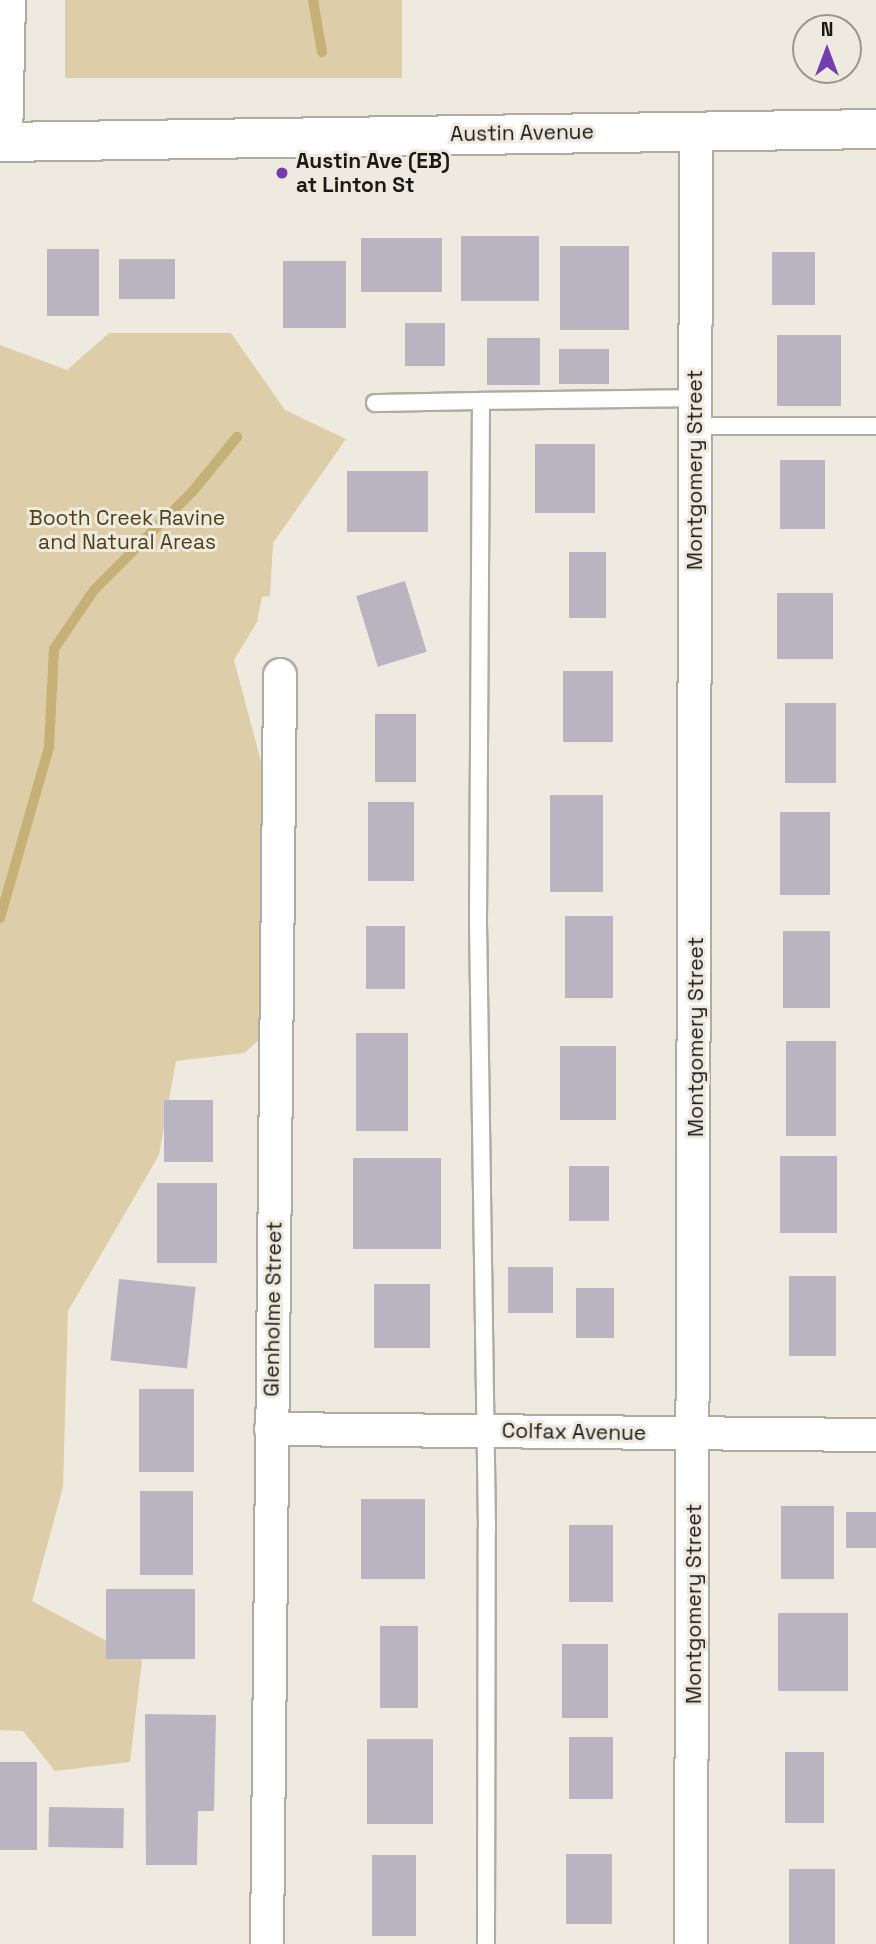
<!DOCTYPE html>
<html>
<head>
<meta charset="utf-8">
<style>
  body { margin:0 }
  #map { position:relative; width:876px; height:1944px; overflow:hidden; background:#eeeadf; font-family:"Space Grotesk",sans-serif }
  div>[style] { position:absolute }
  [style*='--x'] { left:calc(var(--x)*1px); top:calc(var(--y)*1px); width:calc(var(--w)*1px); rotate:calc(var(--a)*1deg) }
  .green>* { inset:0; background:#ddcea9; transform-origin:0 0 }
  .stream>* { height:10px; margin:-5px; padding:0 5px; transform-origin:5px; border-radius:5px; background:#c5b078 }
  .building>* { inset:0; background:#b9b5c0; transform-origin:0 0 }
  .roads { filter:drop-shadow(2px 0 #b0aca2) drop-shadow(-2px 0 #b0aca2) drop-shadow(0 2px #b0aca2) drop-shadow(0 -2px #b0aca2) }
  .lane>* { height:16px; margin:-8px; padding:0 8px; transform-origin:8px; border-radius:8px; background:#fff }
  .street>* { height:32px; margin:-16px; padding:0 16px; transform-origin:16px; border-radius:16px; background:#fff }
  .secondary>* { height:38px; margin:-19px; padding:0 19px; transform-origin:19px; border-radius:19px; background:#fff }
  .dots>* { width:19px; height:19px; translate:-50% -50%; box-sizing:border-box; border:4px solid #eeeadf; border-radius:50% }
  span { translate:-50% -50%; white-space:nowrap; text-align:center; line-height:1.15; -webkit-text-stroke:6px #eeeadf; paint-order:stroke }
  .street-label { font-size:21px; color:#1a1915 }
  .poi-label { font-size:21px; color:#1a1915; font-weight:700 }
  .left { translate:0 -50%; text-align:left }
  .park-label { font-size:21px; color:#504114 }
  .north { position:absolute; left:792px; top:14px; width:70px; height:70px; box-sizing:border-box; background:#eeeadf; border:2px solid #99968e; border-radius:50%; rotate:0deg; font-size:19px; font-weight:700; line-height:28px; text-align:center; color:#1a1915 }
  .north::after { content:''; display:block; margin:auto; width:24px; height:32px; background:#753cb2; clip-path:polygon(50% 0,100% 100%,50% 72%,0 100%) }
</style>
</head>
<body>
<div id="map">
  <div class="green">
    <div style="left:65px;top:0;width:337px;height:78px"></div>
    <div style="clip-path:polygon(109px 333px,231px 333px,285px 410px,346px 439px,273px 543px,270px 596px,262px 597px,257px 622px,234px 660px,263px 769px,259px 1040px,244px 1053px,176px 1061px,159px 1155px,68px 1311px,63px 1487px,32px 1601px,142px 1660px,130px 1762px,55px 1771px,23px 1731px,0 1730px,0 345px,67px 370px)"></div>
  </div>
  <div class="stream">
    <div style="--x:313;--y:0;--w:53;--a:80.2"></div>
    <div style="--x:0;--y:918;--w:178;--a:-74"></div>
    <div style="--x:49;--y:747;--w:98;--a:-87.1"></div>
    <div style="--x:54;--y:649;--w:71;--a:-55.9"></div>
    <div style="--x:94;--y:590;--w:140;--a:-45"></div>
    <div style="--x:193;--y:491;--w:70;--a:-50.8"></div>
  </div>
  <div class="building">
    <div style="left:461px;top:236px;width:78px;height:65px"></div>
    <div style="left:361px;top:238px;width:81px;height:54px"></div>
    <div style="left:560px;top:246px;width:69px;height:84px"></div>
    <div style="left:47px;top:249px;width:52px;height:67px"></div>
    <div style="left:772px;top:252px;width:43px;height:53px"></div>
    <div style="left:119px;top:259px;width:56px;height:40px"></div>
    <div style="left:283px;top:261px;width:63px;height:67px"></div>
    <div style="left:405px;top:323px;width:40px;height:43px"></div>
    <div style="left:777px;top:335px;width:64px;height:71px"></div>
    <div style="left:487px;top:338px;width:53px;height:47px"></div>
    <div style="left:559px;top:349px;width:50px;height:35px"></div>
    <div style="left:535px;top:444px;width:60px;height:69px"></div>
    <div style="left:780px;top:460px;width:45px;height:69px"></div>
    <div style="left:347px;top:471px;width:81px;height:61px"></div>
    <div style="left:569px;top:552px;width:37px;height:66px"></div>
    <div style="left:405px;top:581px;width:74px;height:51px;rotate:73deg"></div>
    <div style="left:777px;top:593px;width:56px;height:66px"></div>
    <div style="left:563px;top:671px;width:50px;height:71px"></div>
    <div style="left:785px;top:703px;width:51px;height:80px"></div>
    <div style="left:375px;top:714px;width:41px;height:68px"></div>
    <div style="left:550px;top:795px;width:53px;height:97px"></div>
    <div style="left:368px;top:802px;width:46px;height:79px"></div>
    <div style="left:780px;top:812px;width:50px;height:83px"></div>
    <div style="left:565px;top:916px;width:48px;height:82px"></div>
    <div style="left:366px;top:926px;width:39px;height:63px"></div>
    <div style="left:783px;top:931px;width:47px;height:77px"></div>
    <div style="left:356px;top:1033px;width:52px;height:98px"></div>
    <div style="left:786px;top:1041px;width:50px;height:95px"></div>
    <div style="left:560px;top:1046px;width:56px;height:74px"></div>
    <div style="left:164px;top:1100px;width:49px;height:62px"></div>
    <div style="left:780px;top:1156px;width:57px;height:77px"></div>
    <div style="left:353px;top:1158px;width:88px;height:91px"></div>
    <div style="left:569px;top:1166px;width:40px;height:55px"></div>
    <div style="left:157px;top:1183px;width:60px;height:80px"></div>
    <div style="left:508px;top:1267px;width:45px;height:46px"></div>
    <div style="left:789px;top:1276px;width:47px;height:80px"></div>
    <div style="left:119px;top:1279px;width:77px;height:82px;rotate:6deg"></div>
    <div style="left:374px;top:1284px;width:56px;height:64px"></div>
    <div style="left:576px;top:1288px;width:38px;height:50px"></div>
    <div style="left:139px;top:1389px;width:55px;height:83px"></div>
    <div style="left:140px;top:1491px;width:53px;height:84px"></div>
    <div style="left:361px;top:1499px;width:64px;height:80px"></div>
    <div style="left:781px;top:1506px;width:53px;height:73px"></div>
    <div style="left:846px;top:1512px;width:30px;height:36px"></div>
    <div style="left:569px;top:1525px;width:44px;height:77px"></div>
    <div style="left:106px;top:1589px;width:89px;height:70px"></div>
    <div style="left:778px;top:1613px;width:70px;height:78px"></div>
    <div style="left:380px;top:1626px;width:38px;height:82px"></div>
    <div style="left:562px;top:1644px;width:46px;height:74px"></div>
    <div style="clip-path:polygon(145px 1714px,216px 1715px,214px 1811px,198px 1811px,197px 1865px,146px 1865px)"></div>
    <div style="left:569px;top:1737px;width:44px;height:62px"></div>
    <div style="left:367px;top:1739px;width:66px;height:85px"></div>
    <div style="left:785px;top:1752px;width:39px;height:71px"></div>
    <div style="left:0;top:1762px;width:37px;height:88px"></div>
    <div style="left:49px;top:1807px;width:75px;height:40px;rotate:1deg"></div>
    <div style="left:566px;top:1854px;width:46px;height:70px"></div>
    <div style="left:372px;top:1855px;width:44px;height:81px"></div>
    <div style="left:789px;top:1869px;width:46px;height:75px"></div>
  </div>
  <div class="roads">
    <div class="lane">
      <div style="--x:375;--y:403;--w:106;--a:-1.1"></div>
      <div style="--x:695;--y:426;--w:181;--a:0"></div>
      <div style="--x:486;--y:1944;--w:415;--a:-89.9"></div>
      <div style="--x:487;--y:1529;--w:608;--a:-90.85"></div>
      <div style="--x:478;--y:921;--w:520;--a:-89.67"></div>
      <div style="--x:481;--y:401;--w:214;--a:-0.8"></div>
    </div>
    <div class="street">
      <div style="--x:271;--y:1429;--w:605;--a:0.57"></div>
      <div style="--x:267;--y:1944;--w:1269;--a:-89.41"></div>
      <div style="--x:691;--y:1944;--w:1814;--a:-89.84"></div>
    </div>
    <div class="secondary">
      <div style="--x:0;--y:142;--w:876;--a:-0.85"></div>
      <div style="--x:3;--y:142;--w:142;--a:-88.8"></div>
    </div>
  </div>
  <div class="dots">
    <div style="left:282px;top:173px;background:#753cb2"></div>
  </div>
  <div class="street-label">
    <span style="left:522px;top:133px;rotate:-1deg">Austin Avenue</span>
    <span style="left:695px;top:470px;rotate:-90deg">Montgomery Street</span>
    <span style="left:696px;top:1037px;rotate:-90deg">Montgomery Street</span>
    <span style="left:273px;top:1309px;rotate:-89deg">Glenholme Street</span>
    <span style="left:574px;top:1432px;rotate:1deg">Colfax Avenue</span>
    <span style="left:694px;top:1604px;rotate:-90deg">Montgomery Street</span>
  </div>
  <div class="poi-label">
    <span class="left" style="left:296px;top:173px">Austin Ave (EB)<br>at Linton St</span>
  </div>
  <div class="park-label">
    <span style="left:127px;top:530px">Booth Creek Ravine<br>and Natural Areas</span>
  </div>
  <div class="north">N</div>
</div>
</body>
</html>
